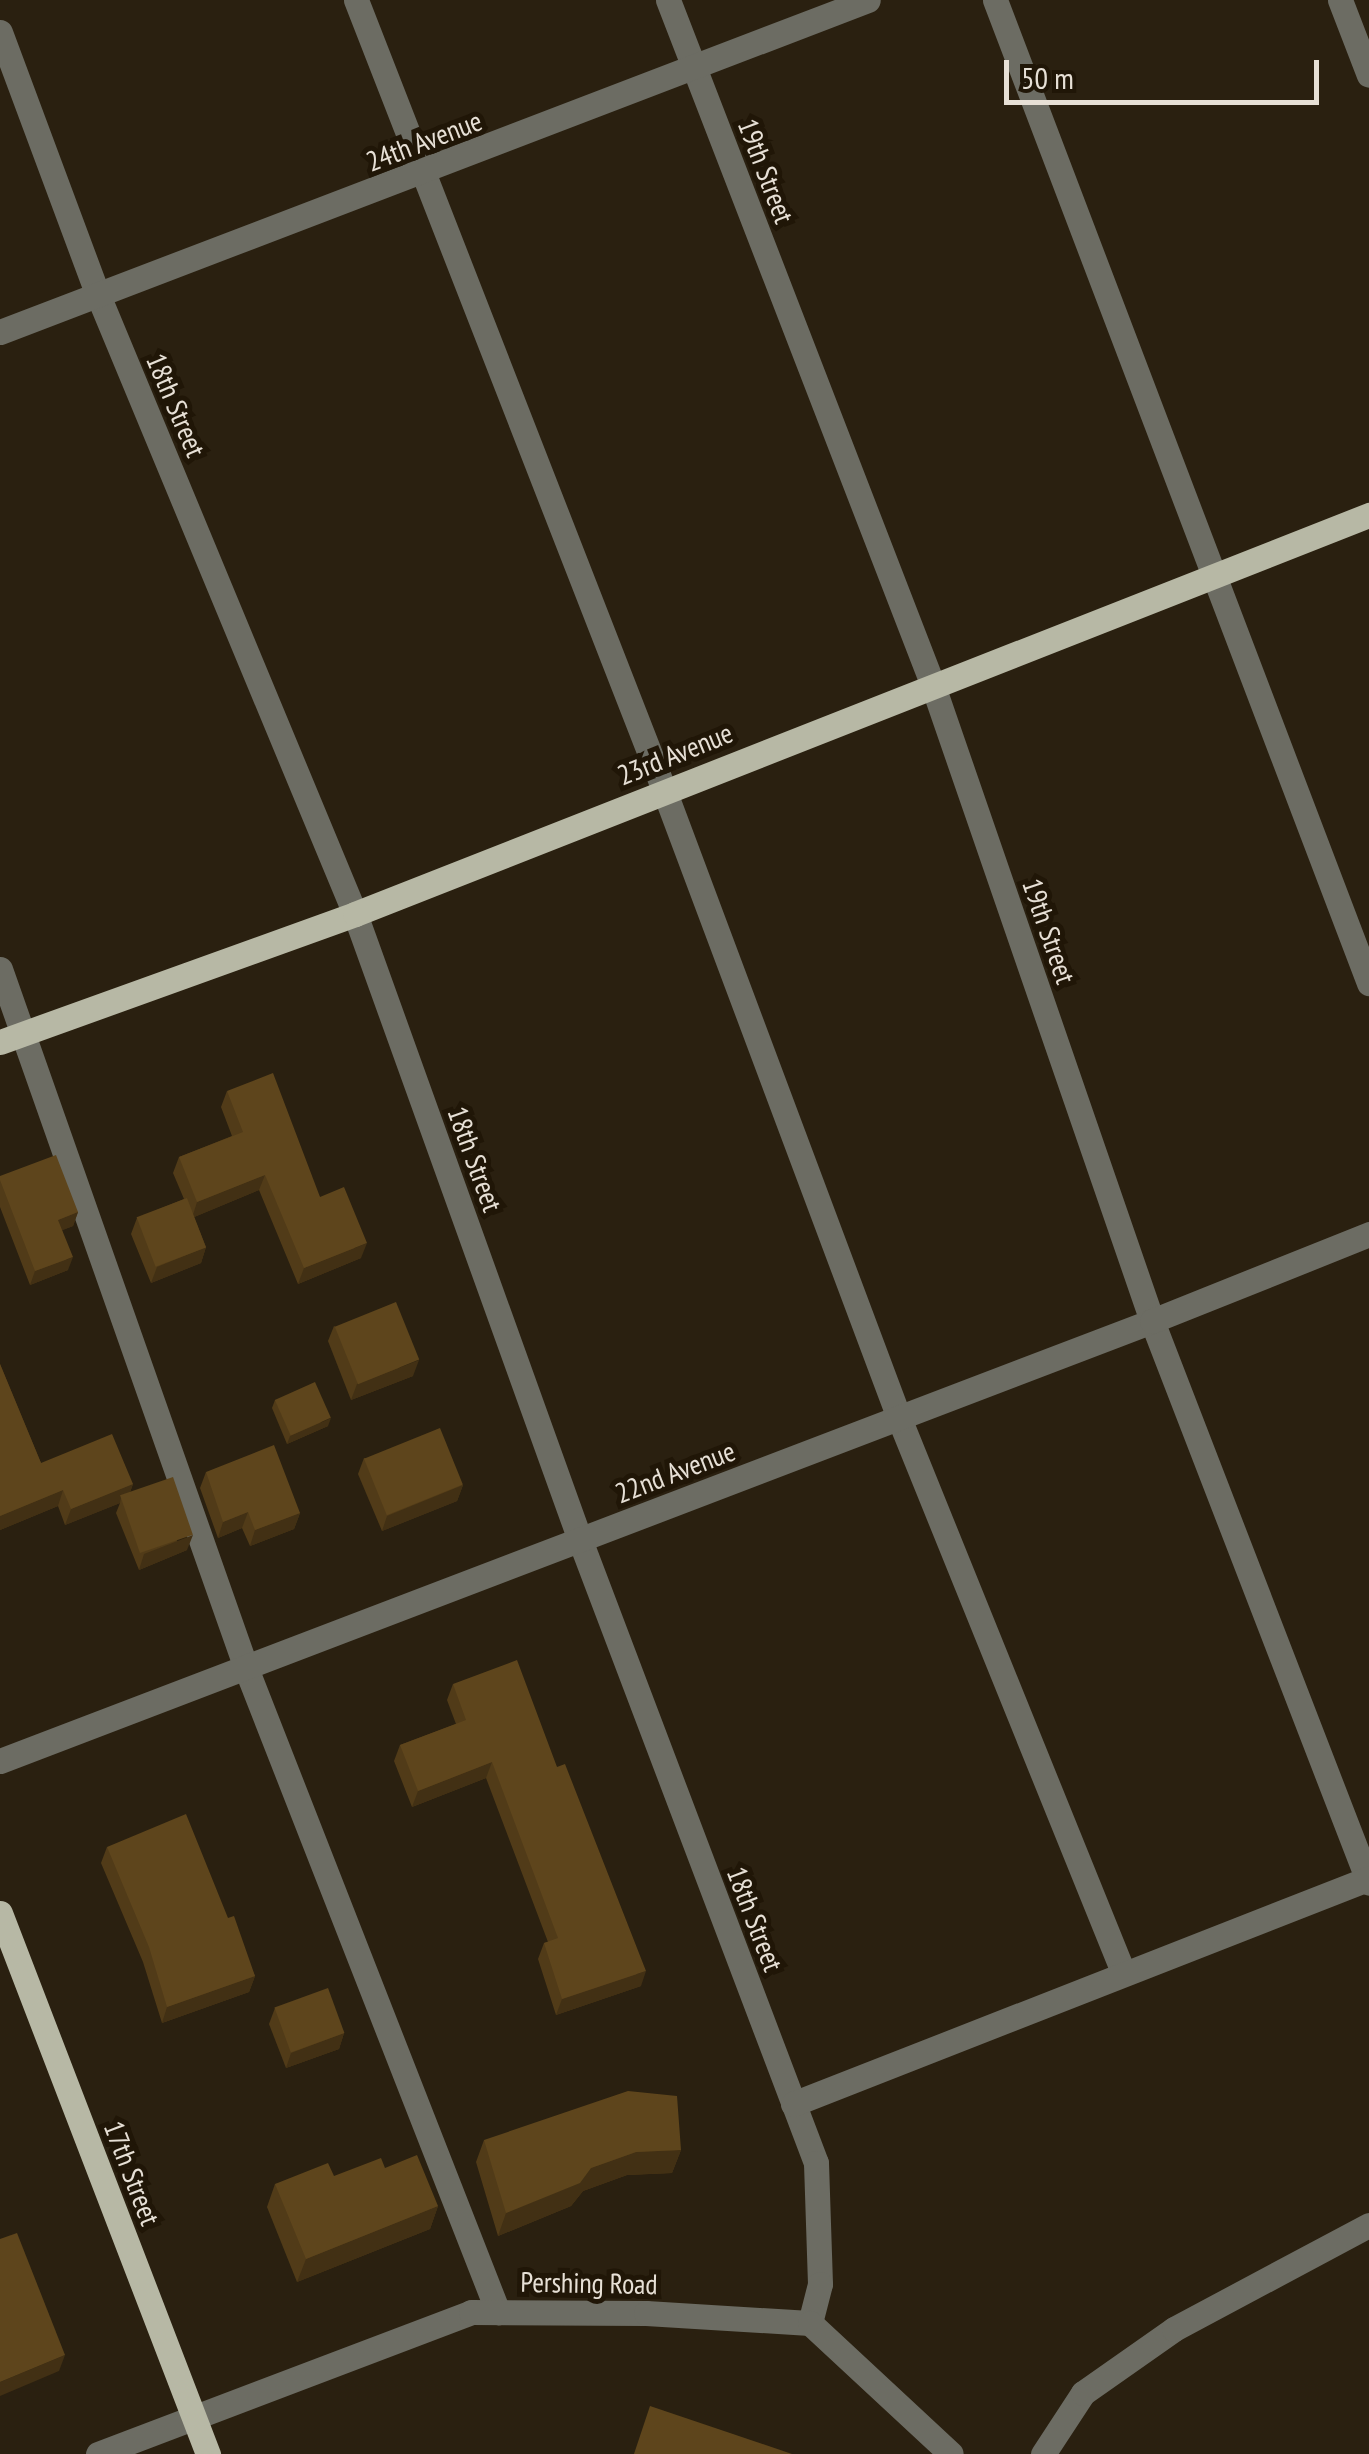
<!DOCTYPE html>
<html>
<head>
<meta charset="utf-8">
<style>
  body { margin:0 }
  #map { position:relative; width:1369px; height:2454px; overflow:hidden; background:#2a2010; font-family:"PT Sans Narrow",sans-serif }
  div>[style] { position:absolute }
  [style*='--x'] { left:calc(var(--x)*1px); top:calc(var(--y)*1px); width:calc(var(--w)*1px); rotate:calc(var(--a)*1deg) }
  .minor>* { height:25px; margin:-12.5px; padding:0 12.5px; transform-origin:12.5px; border-radius:12.5px; background:#6c6c63 }
  .major>* { height:25px; margin:-12.5px; padding:0 12.5px; transform-origin:12.5px; border-radius:12.5px; background:#b7b8a5 }
  .wall>* { inset:0; background:#513b18 }
  .shaded-wall>* { inset:0; background:#423014 }
  .building>* { inset:0; background:#5e451c; transform-origin:0 0 }
  span { translate:-50% -50%; white-space:nowrap; text-align:center; line-height:1.15; -webkit-text-stroke:10px #201607; paint-order:stroke }
  .street-label { font-size:28px; color:#e7e0d6 }
  .scale { position:absolute; left:1004px; top:60px; width:315px; height:45px; box-sizing:border-box; border:5px solid #e7e0d6; border-top:0; padding-left:12px; font-size:30px; line-height:35px; white-space:nowrap; color:#e7e0d6; -webkit-text-stroke:8px #201607; paint-order:stroke }
</style>
</head>
<body>
<div id="map">
  <div class="minor">
    <div style="--x:356;--y:0;--w:848;--a:68.7"></div>
    <div style="--x:664;--y:790;--w:671;--a:69.48"></div>
    <div style="--x:899;--y:1418;--w:598;--a:67.98"></div>
    <div style="--x:668;--y:0;--w:732;--a:68.87"></div>
    <div style="--x:932;--y:683;--w:675;--a:70.97"></div>
    <div style="--x:1152;--y:1321;--w:602;--a:68.89"></div>
    <div style="--x:995;--y:0;--w:1052;--a:69.17"></div>
    <div style="--x:1340;--y:0;--w:80;--a:68.9"></div>
    <div style="--x:0;--y:32;--w:281;--a:69.6"></div>
    <div style="--x:98;--y:295;--w:670;--a:67.45"></div>
    <div style="--x:355;--y:914;--w:665;--a:70.23"></div>
    <div style="--x:580;--y:1540;--w:666;--a:69.25"></div>
    <div style="--x:816;--y:2163;--w:121;--a:88.1"></div>
    <div style="--x:820;--y:2284;--w:40;--a:104.4"></div>
    <div style="--x:0;--y:332;--w:929;--a:-20.93"></div>
    <div style="--x:0;--y:969;--w:741;--a:70.61"></div>
    <div style="--x:246;--y:1668;--w:692;--a:68.63"></div>
    <div style="--x:0;--y:1761;--w:1233;--a:-20.9"></div>
    <div style="--x:1152;--y:1321;--w:234;--a:-21.8"></div>
    <div style="--x:793;--y:2104;--w:617;--a:-21.4"></div>
    <div style="--x:98;--y:2454;--w:399;--a:-20.8"></div>
    <div style="--x:471;--y:2312;--w:175;--a:0.3"></div>
    <div style="--x:646;--y:2313;--w:164;--a:3.5"></div>
    <div style="--x:810;--y:2323;--w:192;--a:42.9"></div>
    <div style="--x:1043;--y:2454;--w:73;--a:-56.7"></div>
    <div style="--x:1083;--y:2393;--w:111;--a:-35.1"></div>
    <div style="--x:1174;--y:2329;--w:221;--a:-28.1"></div>
  </div>
  <div class="major">
    <div style="--x:0;--y:1042;--w:377;--a:-19.8"></div>
    <div style="--x:355;--y:914;--w:1090;--a:-21.48"></div>
    <div style="--x:0;--y:1913;--w:580;--a:68.97"></div>
  </div>
  <div class="wall">
    <div style="clip-path:polygon(227px 1091px,320px 1197px,361px 1258px,298px 1284px,259px 1190px,194px 1217px,206px 1247px,201px 1263px,151px 1283px,131px 1234px,137px 1218px,184px 1199px,173px 1173px,179px 1157px,232px 1136px,221px 1107px)"></div>
    <div style="clip-path:polygon(0 1176px,78px 1212px,73px 1226px,62px 1230px,68px 1270px,30px 1285px,0 1207px)"></div>
    <div style="clip-path:polygon(334px 1326px,413px 1376px,351px 1400px,328px 1341px)"></div>
    <div style="clip-path:polygon(0 1364px,41px 1463px,133px 1484px,129px 1495px,187px 1550px,139px 1570px,116px 1513px,120px 1503px,65px 1525px,58px 1506px,0 1530px)"></div>
    <div style="clip-path:polygon(275px 1400px,328px 1426px,287px 1444px,272px 1408px)"></div>
    <div style="clip-path:polygon(364px 1458px,463px 1485px,457px 1501px,382px 1531px,358px 1474px)"></div>
    <div style="clip-path:polygon(206px 1472px,300px 1513px,294px 1529px,250px 1546px,242px 1528px,218px 1538px,200px 1488px)"></div>
    <div style="clip-path:polygon(453px 1684px,557px 1767px,641px 1986px,556px 2015px,538px 1959px,544px 1943px,548px 1942px,486px 1778px,412px 1807px,394px 1761px,400px 1745px,456px 1724px,447px 1700px)"></div>
    <div style="clip-path:polygon(107px 1847px,228px 1918px,255px 1976px,249px 1992px,162px 2023px,143px 1962px,101px 1863px)"></div>
    <div style="clip-path:polygon(275px 2008px,344px 2033px,339px 2049px,286px 2068px,269px 2024px)"></div>
    <div style="clip-path:polygon(484px 2140px,681px 2150px,672px 2173px,627px 2175px,583px 2191px,571px 2206px,498px 2236px,476px 2162px)"></div>
    <div style="clip-path:polygon(334px 2176px,438px 2206px,430px 2229px,297px 2282px,267px 2207px,275px 2184px)"></div>
  </div>
  <div class="shaded-wall">
    <div style="clip-path:polygon(265px 1175px,259px 1190px,192px 1218px,197px 1202px)"></div>
    <div style="clip-path:polygon(78px 1212px,73px 1226px,53px 1234px,58px 1220px)"></div>
    <div style="clip-path:polygon(367px 1243px,361px 1258px,298px 1284px,304px 1268px)"></div>
    <div style="clip-path:polygon(206px 1247px,201px 1263px,151px 1283px,157px 1267px)"></div>
    <div style="clip-path:polygon(73px 1257px,68px 1270px,30px 1285px,35px 1271px)"></div>
    <div style="clip-path:polygon(419px 1360px,413px 1376px,351px 1400px,357px 1384px)"></div>
    <div style="clip-path:polygon(331px 1418px,328px 1426px,287px 1444px,290px 1436px)"></div>
    <div style="clip-path:polygon(133px 1484px,127px 1500px,121px 1498px,120px 1503px,65px 1525px,71px 1509px)"></div>
    <div style="clip-path:polygon(463px 1485px,457px 1501px,382px 1531px,387px 1516px)"></div>
    <div style="clip-path:polygon(63px 1490px,58px 1506px,0 1530px,0 1516px)"></div>
    <div style="clip-path:polygon(248px 1512px,242px 1528px,218px 1538px,223px 1522px)"></div>
    <div style="clip-path:polygon(300px 1513px,294px 1529px,250px 1546px,255px 1530px)"></div>
    <div style="clip-path:polygon(193px 1535px,187px 1550px,139px 1570px,144px 1554px)"></div>
    <div style="clip-path:polygon(492px 1762px,486px 1778px,412px 1807px,418px 1791px)"></div>
    <div style="clip-path:polygon(646px 1971px,641px 1986px,556px 2015px,562px 1999px)"></div>
    <div style="clip-path:polygon(255px 1976px,249px 1992px,162px 2023px,167px 2007px)"></div>
    <div style="clip-path:polygon(344px 2033px,339px 2049px,286px 2068px,291px 2053px)"></div>
    <div style="clip-path:polygon(681px 2150px,672px 2173px,627px 2175px,583px 2191px,571px 2206px,498px 2236px,506px 2213px,591px 2168px,636px 2152px)"></div>
    <div style="clip-path:polygon(438px 2206px,430px 2229px,297px 2282px,306px 2259px)"></div>
    <div style="clip-path:polygon(65px 2355px,59px 2371px,0 2396px,0 2382px)"></div>
  </div>
  <div class="building">
    <div style="clip-path:polygon(273px 1073px,320px 1197px,344px 1187px,367px 1243px,304px 1268px,265px 1175px,197px 1202px,179px 1157px,243px 1132px,227px 1091px)"></div>
    <div style="clip-path:polygon(56px 1155px,78px 1212px,58px 1220px,73px 1257px,35px 1271px,0 1180px,0 1176px)"></div>
    <div style="left:187px;top:1198px;width:53px;height:54px;rotate:69deg"></div>
    <div style="left:396px;top:1302px;width:62px;height:66px;rotate:68deg"></div>
    <div style="clip-path:polygon(0 1364px,41px 1463px,112px 1434px,133px 1484px,71px 1509px,63px 1490px,0 1516px)"></div>
    <div style="left:315px;top:1382px;width:39px;height:44px;rotate:66deg"></div>
    <div style="left:440px;top:1428px;width:61px;height:82px;rotate:68deg"></div>
    <div style="clip-path:polygon(274px 1445px,300px 1513px,255px 1530px,248px 1512px,223px 1522px,206px 1472px)"></div>
    <div style="left:173px;top:1477px;width:61px;height:56px;rotate:71deg"></div>
    <div style="clip-path:polygon(517px 1660px,557px 1767px,565px 1764px,646px 1971px,562px 1999px,544px 1943px,558px 1938px,492px 1762px,418px 1791px,400px 1745px,466px 1720px,453px 1684px)"></div>
    <div style="clip-path:polygon(186px 1814px,228px 1918px,234px 1916px,255px 1976px,167px 2007px,149px 1947px,107px 1847px)"></div>
    <div style="left:328px;top:1988px;width:48px;height:57px;rotate:70deg"></div>
    <div style="clip-path:polygon(628px 2091px,677px 2096px,681px 2150px,636px 2152px,591px 2168px,580px 2183px,506px 2213px,484px 2140px)"></div>
    <div style="clip-path:polygon(417px 2155px,438px 2206px,306px 2259px,275px 2184px,328px 2163px,334px 2176px,381px 2158px,385px 2168px)"></div>
    <div style="clip-path:polygon(17px 2233px,65px 2355px,0 2382px,0 2239px)"></div>
    <div style="clip-path:polygon(650px 2406px,792px 2454px,634px 2454px)"></div>
  </div>
  <div class="street-label">
    <span style="left:424px;top:141px;rotate:-21deg">24th Avenue</span>
    <span style="left:766px;top:171px;rotate:69deg">19th Street</span>
    <span style="left:176px;top:405px;rotate:67deg">18th Street</span>
    <span style="left:675px;top:754px;rotate:-22deg">23rd Avenue</span>
    <span style="left:1049px;top:931px;rotate:71deg">19th Street</span>
    <span style="left:475px;top:1159px;rotate:70deg">18th Street</span>
    <span style="left:675px;top:1472px;rotate:-21deg">22nd Avenue</span>
    <span style="left:755px;top:1919px;rotate:69deg">18th Street</span>
    <span style="left:132px;top:2173px;rotate:69deg">17th Street</span>
    <span style="left:589px;top:2283px;rotate:1deg">Pershing Road</span>
  </div>
  <div class="scale">50 m</div>
</div>
</body>
</html>
